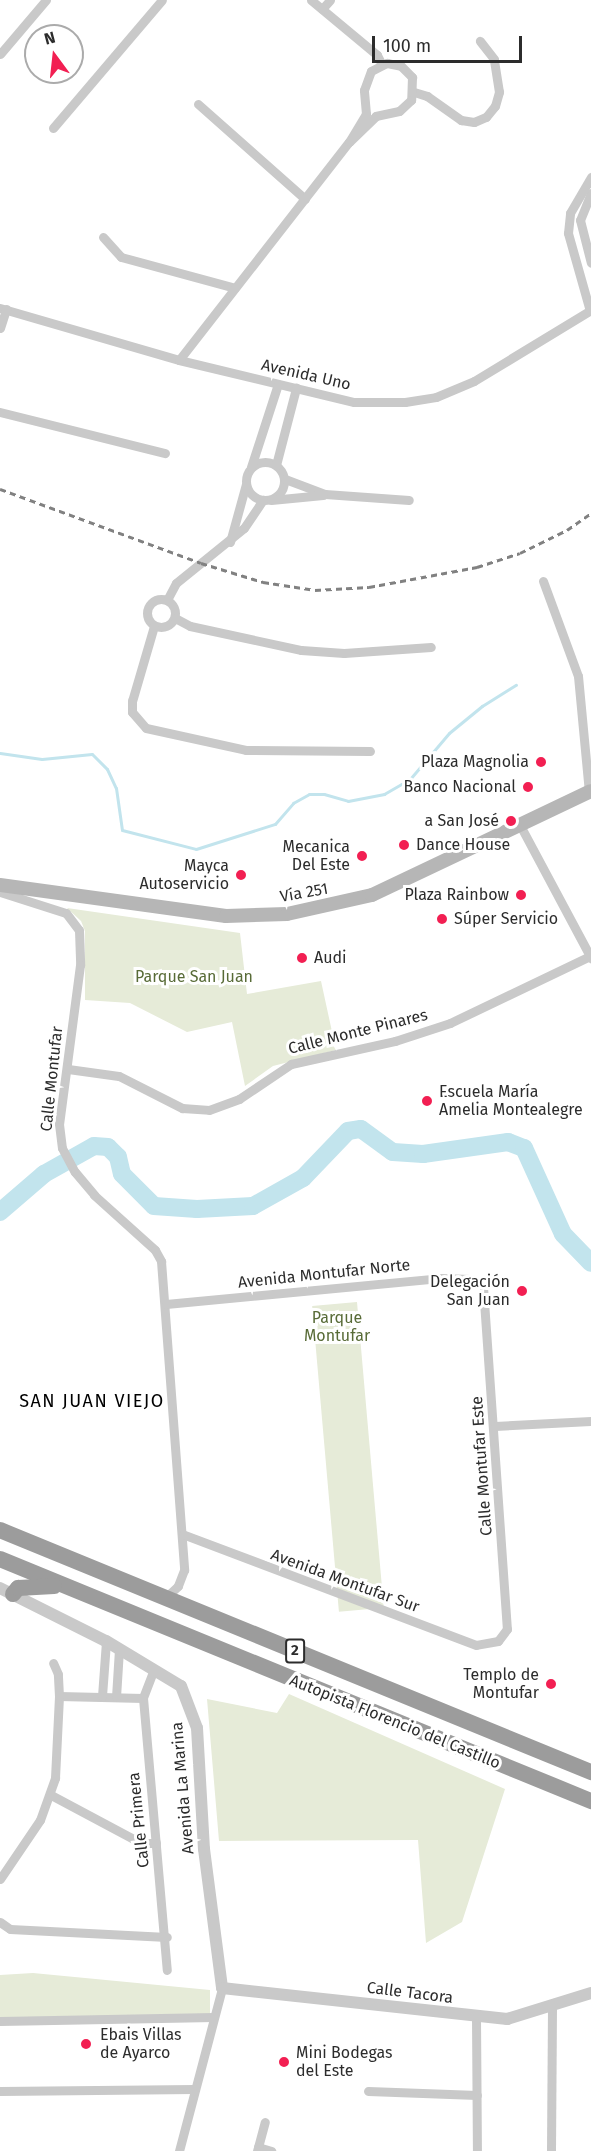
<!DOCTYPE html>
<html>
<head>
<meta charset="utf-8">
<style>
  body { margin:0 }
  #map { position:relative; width:591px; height:2151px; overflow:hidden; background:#fff; font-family:"Fira Sans",sans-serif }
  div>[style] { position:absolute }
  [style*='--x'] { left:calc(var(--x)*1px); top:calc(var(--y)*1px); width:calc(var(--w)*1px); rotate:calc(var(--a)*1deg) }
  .green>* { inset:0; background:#e6ebd8; transform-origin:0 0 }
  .stream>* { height:3px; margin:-1.5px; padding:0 1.5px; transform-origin:1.5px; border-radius:1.5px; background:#c2e4ed }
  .river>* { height:18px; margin:-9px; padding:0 9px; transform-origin:9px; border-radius:9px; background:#c2e4ed }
  .minor>* { height:9px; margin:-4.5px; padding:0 4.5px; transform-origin:4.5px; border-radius:4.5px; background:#c9c9c9 }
  .minor>.ring { margin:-4.5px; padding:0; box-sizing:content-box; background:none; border:9px solid #c9c9c9; border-radius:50% }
  .tertiary>* { height:12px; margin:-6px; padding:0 6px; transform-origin:6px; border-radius:6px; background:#c9c9c9 }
  .secondary>* { height:14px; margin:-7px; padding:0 7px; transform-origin:7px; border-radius:7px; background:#b6b6b6 }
  .trunk>* { height:16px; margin:-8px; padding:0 8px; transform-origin:8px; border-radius:8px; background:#9c9c9c }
  .rail>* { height:3px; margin-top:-1.5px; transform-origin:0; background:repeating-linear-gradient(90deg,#818181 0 6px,transparent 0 10.5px) }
  .dots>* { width:16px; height:16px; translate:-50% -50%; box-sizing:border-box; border:3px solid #fff; border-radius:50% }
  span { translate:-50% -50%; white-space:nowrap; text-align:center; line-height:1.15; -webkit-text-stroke:6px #fff; paint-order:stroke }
  .shield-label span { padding:2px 4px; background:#fff; border:2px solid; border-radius:4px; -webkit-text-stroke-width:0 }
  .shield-label { font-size:15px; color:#2c2c2c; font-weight:700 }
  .street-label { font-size:16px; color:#2c2c2c }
  .poi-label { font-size:16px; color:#2c2c2c }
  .right { translate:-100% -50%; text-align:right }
  .left { translate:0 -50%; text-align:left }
  .park-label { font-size:16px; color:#586b37 }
  .neighbourhood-label { font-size:18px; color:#000; letter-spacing:1.5px }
  .north { position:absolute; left:24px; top:24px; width:60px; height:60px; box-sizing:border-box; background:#fff; border:2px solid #ababab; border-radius:50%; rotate:345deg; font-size:16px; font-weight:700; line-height:24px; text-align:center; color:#2c2c2c }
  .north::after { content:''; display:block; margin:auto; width:21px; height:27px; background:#f21f52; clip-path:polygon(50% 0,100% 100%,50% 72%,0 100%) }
  .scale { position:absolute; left:372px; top:36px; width:150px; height:27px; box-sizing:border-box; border:3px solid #2c2c2c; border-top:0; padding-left:8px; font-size:18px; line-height:21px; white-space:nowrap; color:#2c2c2c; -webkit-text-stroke:4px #fff; paint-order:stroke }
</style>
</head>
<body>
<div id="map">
  <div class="green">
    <div style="clip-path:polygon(67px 908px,240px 933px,247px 994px,321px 981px,336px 1050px,273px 1066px,245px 1086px,232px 1022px,187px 1032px,130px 1003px,85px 1000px,85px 931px,81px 921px)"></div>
    <div style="left:357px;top:1302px;width:307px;height:45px;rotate:85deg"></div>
    <div style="clip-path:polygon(289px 1694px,505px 1789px,462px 1922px,426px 1943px,418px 1840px,219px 1841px,207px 1699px,277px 1713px)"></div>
    <div style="clip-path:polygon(33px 1973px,210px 1990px,210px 2015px,0 2018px,0 1975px)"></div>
  </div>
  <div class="stream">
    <div style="--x:0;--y:753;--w:42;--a:8.1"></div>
    <div style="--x:42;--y:759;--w:50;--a:-5.7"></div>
    <div style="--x:92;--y:754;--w:21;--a:45"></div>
    <div style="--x:107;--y:769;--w:21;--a:65"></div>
    <div style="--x:116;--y:788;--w:42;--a:81.9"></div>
    <div style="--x:122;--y:830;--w:76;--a:14.4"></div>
    <div style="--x:196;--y:849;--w:83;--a:-17.6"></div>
    <div style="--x:275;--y:824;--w:28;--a:-49"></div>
    <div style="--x:293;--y:803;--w:18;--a:-29"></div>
    <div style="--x:309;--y:794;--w:15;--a:0"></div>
    <div style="--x:324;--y:794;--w:25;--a:16"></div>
    <div style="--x:348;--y:801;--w:37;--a:-11"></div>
    <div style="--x:384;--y:794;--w:30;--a:-30"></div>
    <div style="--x:410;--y:779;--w:60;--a:-49.7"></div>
    <div style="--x:449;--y:733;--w:43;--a:-39.3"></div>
    <div style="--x:482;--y:706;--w:40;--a:-32"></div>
  </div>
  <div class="river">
    <div style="--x:0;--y:1212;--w:58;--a:-40.8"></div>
    <div style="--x:44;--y:1174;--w:57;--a:-29.2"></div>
    <div style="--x:94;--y:1146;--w:14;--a:4"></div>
    <div style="--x:108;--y:1147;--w:14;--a:45"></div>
    <div style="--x:118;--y:1157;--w:17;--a:77"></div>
    <div style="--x:122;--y:1174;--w:45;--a:45"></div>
    <div style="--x:154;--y:1206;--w:43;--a:4"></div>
    <div style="--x:197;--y:1209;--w:56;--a:-3.1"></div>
    <div style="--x:253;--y:1206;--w:57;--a:-29.2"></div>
    <div style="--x:303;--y:1178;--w:65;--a:-46.2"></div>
    <div style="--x:348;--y:1131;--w:13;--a:-9"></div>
    <div style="--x:361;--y:1129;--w:39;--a:36"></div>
    <div style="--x:393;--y:1152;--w:30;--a:4"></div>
    <div style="--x:423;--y:1154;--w:86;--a:-8"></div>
    <div style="--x:508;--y:1142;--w:17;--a:21"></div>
    <div style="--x:524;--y:1148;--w:94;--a:65.6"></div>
    <div style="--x:563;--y:1234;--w:40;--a:46"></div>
  </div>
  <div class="minor">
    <div style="--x:311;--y:0;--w:86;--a:39.8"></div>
    <div style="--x:377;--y:55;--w:11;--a:63"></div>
    <div style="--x:322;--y:9;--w:12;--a:-48"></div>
    <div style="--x:0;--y:54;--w:71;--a:-49.6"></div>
    <div style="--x:414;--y:92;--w:14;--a:17"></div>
    <div style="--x:427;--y:96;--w:42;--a:35.2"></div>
    <div style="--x:461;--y:120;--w:13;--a:9"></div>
    <div style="--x:474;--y:122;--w:13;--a:-23"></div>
    <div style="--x:486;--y:117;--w:14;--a:-51"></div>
    <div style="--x:495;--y:106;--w:15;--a:-74"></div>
    <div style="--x:499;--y:92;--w:33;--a:-99"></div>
    <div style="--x:494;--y:59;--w:23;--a:-128"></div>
    <div style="--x:198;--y:104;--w:143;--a:41.6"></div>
    <div style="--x:53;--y:128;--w:168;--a:-49.6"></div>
    <div style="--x:591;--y:193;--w:29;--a:112"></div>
    <div style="--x:580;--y:220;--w:44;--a:75.7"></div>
    <div style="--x:103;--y:237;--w:27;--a:48"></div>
    <div style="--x:121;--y:257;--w:118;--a:15.2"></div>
    <div style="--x:0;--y:308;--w:186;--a:16.2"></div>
    <div style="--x:179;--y:360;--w:180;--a:13.5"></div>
    <div style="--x:354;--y:402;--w:51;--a:0"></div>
    <div style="--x:405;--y:402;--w:31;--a:-9"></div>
    <div style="--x:436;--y:397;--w:41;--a:-22.8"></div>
    <div style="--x:474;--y:381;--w:137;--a:-31.3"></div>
    <div style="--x:590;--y:311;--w:81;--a:-105.8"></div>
    <div style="--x:568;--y:233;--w:20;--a:-84"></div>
    <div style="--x:570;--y:213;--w:42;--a:-59.7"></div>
    <div style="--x:0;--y:328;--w:20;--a:-72"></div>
    <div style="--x:179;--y:360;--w:276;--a:-52.1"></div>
    <div style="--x:349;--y:142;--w:33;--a:-59"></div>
    <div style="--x:366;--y:114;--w:24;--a:-95"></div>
    <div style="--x:364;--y:90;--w:20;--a:-70"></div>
    <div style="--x:371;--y:71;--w:18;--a:-27"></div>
    <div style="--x:387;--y:63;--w:14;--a:12"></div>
    <div style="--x:401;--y:66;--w:16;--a:45"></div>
    <div style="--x:412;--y:77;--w:23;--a:92"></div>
    <div style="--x:411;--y:100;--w:16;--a:137"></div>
    <div style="--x:399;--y:111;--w:24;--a:168"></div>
    <div style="--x:376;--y:116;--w:37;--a:136"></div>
    <div style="--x:0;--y:412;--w:170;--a:14"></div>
    <div class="ring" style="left:246px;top:462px;width:29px;height:29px"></div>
    <div style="--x:276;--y:465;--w:80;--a:-75.4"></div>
    <div style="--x:251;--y:467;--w:87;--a:-72"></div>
    <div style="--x:285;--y:479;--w:43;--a:20.6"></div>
    <div style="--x:325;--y:494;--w:84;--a:4.1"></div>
    <div style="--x:271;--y:500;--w:52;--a:-5.5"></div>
    <div style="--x:230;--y:542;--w:60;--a:-74.6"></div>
    <div style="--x:543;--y:581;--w:101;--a:69.8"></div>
    <div style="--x:578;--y:676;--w:117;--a:84.6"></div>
    <div class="ring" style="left:147px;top:599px;width:19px;height:19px"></div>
    <div style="--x:167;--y:600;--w:19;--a:-62"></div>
    <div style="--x:176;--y:583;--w:87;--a:-39"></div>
    <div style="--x:244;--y:528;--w:34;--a:-56"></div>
    <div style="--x:175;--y:618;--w:17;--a:28"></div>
    <div style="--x:190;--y:626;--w:114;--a:12.2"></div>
    <div style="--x:301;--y:650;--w:43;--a:4"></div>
    <div style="--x:344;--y:653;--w:87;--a:-3.9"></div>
    <div style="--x:154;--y:626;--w:78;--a:106.3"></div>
    <div style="--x:132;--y:701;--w:11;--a:90"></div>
    <div style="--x:132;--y:712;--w:21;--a:49"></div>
    <div style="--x:146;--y:728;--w:102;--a:12.4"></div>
    <div style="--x:246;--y:750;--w:124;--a:0.5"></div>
    <div style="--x:521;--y:827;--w:149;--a:61.9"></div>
    <div style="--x:0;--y:892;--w:69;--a:17.7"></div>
    <div style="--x:66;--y:913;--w:21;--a:53"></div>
    <div style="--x:79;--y:930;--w:35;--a:88"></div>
    <div style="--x:80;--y:965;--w:160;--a:97.5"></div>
    <div style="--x:59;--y:1124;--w:24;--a:83"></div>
    <div style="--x:62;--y:1148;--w:27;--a:62"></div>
    <div style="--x:75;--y:1172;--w:30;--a:50"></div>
    <div style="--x:94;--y:1195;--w:82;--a:42"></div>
    <div style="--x:155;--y:1250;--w:13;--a:61"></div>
    <div style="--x:161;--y:1261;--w:310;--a:85.7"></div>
    <div style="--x:184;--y:1570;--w:17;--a:111"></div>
    <div style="--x:178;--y:1586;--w:18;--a:137"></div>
    <div style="--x:68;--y:1069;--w:51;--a:7.8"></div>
    <div style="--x:119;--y:1076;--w:71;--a:26.9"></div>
    <div style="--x:182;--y:1108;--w:27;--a:4"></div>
    <div style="--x:209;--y:1110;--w:32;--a:-20"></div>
    <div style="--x:239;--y:1099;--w:63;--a:-33.9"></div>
    <div style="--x:291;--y:1064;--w:107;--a:-12.5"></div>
    <div style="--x:395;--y:1041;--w:58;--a:-18.1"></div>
    <div style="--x:450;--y:1023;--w:155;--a:-25.6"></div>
    <div style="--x:166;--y:1304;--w:275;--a:-5.4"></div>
    <div style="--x:440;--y:1278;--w:30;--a:2"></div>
    <div style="--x:470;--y:1279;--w:15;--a:32"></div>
    <div style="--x:483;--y:1287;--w:343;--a:86"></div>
    <div style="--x:507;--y:1629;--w:15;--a:127"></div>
    <div style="--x:498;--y:1641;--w:22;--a:170"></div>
    <div style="--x:476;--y:1645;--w:313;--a:-159.3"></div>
    <div style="--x:495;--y:1426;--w:96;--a:-3"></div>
    <div style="--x:154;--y:1669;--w:31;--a:111"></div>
    <div style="--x:143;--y:1698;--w:273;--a:85"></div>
    <div style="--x:59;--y:1696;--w:84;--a:1.4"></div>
    <div style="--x:102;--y:1696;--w:55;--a:-85.8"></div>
    <div style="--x:116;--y:1697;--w:48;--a:-86.4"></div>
    <div style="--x:51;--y:1795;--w:102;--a:28.1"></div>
    <div style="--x:141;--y:1843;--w:15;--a:0"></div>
    <div style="--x:0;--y:1879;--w:71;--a:-55.9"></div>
    <div style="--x:40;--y:1820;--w:45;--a:-70.3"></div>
    <div style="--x:55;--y:1778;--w:82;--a:-87.2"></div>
    <div style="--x:59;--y:1696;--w:22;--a:-93"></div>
    <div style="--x:58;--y:1674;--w:12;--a:-114"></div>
    <div style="--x:0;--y:1922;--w:12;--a:35"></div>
    <div style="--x:10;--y:1929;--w:157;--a:2.9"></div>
    <div style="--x:476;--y:2017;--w:134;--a:89.6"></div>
    <div style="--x:0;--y:2021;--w:214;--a:-1.1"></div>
    <div style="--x:0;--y:2091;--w:194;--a:-0.6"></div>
    <div style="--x:368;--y:2091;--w:109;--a:2.1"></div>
    <div style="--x:258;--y:2147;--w:14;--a:17"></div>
    <div style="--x:179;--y:2151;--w:169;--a:-75.2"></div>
    <div style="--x:257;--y:2151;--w:30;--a:-75"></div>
    <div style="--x:551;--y:2151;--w:145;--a:-89.6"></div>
  </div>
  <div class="tertiary">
    <div style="--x:0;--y:1588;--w:119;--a:26.6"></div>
    <div style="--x:106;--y:1641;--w:87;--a:31"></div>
    <div style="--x:181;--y:1686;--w:45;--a:69.1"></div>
    <div style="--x:197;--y:1728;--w:121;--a:86.7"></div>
    <div style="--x:204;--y:1849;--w:140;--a:82.6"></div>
    <div style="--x:222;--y:1988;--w:287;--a:6.2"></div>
    <div style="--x:507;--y:2019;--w:88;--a:-17.2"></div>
  </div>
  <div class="secondary">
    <div style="--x:0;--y:885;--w:228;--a:7.8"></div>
    <div style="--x:226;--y:916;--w:61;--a:-1.9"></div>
    <div style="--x:287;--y:914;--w:87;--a:-12.6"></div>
    <div style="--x:372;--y:895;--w:242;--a:-25.4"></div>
  </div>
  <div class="trunk">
    <div style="--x:0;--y:1530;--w:639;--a:22.27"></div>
    <div style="--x:0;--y:1559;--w:639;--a:22.27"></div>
    <div style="--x:13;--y:1594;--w:8;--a:-50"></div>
    <div style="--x:18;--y:1588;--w:36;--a:-3"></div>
  </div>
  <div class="rail">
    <div style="--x:0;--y:489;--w:214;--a:20.2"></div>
    <div style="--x:201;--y:563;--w:65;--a:17"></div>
    <div style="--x:263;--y:582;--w:53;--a:8.7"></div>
    <div style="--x:315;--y:590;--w:54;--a:-3.2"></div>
    <div style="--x:369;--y:587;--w:110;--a:-10.5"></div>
    <div style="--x:477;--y:567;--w:45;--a:-18"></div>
    <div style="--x:520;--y:553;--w:52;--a:-26.1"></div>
    <div style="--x:567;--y:530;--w:29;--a:-35"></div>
  </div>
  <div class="dots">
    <div style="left:541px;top:762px;background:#f21f52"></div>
    <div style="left:528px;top:787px;background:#f21f52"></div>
    <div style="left:511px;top:821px;background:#f21f52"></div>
    <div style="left:404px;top:845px;background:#f21f52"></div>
    <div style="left:362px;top:856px;background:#f21f52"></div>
    <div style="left:241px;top:875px;background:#f21f52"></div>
    <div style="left:521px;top:895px;background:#f21f52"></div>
    <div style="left:442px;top:919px;background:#f21f52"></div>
    <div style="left:302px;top:958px;background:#f21f52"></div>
    <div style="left:427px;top:1101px;background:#f21f52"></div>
    <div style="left:522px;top:1291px;background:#f21f52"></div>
    <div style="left:551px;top:1684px;background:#f21f52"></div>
    <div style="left:86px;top:2044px;background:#f21f52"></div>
    <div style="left:284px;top:2062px;background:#f21f52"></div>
  </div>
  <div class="shield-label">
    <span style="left:295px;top:1651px">2</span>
  </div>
  <div class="street-label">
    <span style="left:306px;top:375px;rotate:13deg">Avenida Uno</span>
    <span style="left:304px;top:893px;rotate:-10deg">Vía 251</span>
    <span style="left:358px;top:1032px;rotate:-14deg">Calle Monte Pinares</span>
    <span style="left:52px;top:1079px;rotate:-84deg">Calle Montufar</span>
    <span style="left:324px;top:1274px;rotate:-6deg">Avenida Montufar Norte</span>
    <span style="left:482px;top:1466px;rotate:-94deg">Calle Montufar Este</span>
    <span style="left:345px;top:1581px;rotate:20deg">Avenida Montufar Sur</span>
    <span style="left:395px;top:1722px;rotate:22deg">Autopista Florencio del Castillo</span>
    <span style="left:183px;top:1788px;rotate:-95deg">Avenida La Marina</span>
    <span style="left:139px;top:1820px;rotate:-96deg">Calle Primera</span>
    <span style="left:410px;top:1993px;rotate:7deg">Calle Tacora</span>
  </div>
  <div class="poi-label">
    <span class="right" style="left:529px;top:762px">Plaza Magnolia</span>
    <span class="right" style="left:516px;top:787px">Banco Nacional</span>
    <span class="right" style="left:499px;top:821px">a San José</span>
    <span class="left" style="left:416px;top:845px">Dance House</span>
    <span class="right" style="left:350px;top:856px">Mecanica<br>Del Este</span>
    <span class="right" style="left:229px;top:875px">Mayca<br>Autoservicio</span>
    <span class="right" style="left:509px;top:895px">Plaza Rainbow</span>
    <span class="left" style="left:454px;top:919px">Súper Servicio</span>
    <span class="left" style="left:314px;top:958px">Audi</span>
    <span class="left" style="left:439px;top:1101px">Escuela María<br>Amelia Montealegre</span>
    <span class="right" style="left:510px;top:1291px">Delegación<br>San Juan</span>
    <span class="right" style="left:539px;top:1684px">Templo de<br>Montufar</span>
    <span class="left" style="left:100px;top:2044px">Ebais Villas<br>de Ayarco</span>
    <span class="left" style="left:296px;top:2062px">Mini Bodegas<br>del Este</span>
  </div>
  <div class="park-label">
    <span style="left:194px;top:977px">Parque San Juan</span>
    <span style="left:337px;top:1327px">Parque<br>Montufar</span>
  </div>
  <div class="neighbourhood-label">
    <span style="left:92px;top:1401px">SAN JUAN VIEJO</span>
  </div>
  <div class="north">N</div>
  <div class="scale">100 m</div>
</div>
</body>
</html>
